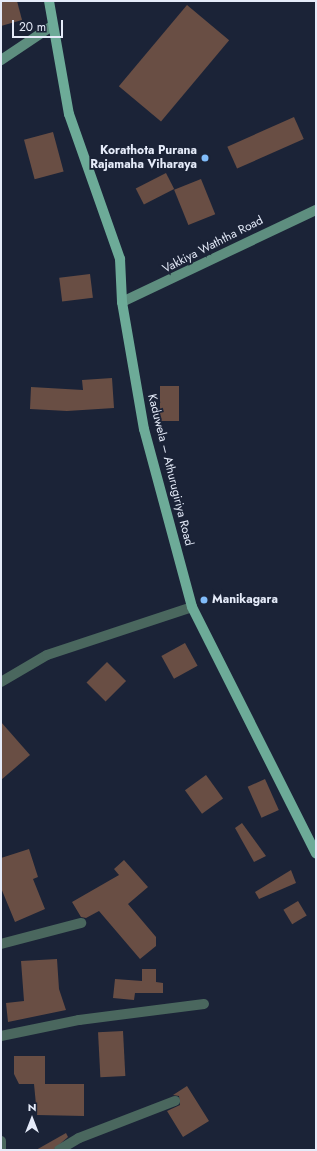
<!DOCTYPE html>
<html>
<head>
<meta charset="utf-8">
<style>
  body { margin:0 }
  #map { position:relative; width:317px; height:1151px; overflow:hidden; background:#1b2337; font-family:Jost,sans-serif }
  div>[style] { position:absolute }
  [style*='--x'] { left:calc(var(--x)*1px); top:calc(var(--y)*1px); width:calc(var(--w)*1px); rotate:calc(var(--a)*1deg) }
  .building>* { inset:0; background:#694e44; transform-origin:0 0 }
  .street>* { height:10px; margin:-5px; padding:0 5px; transform-origin:5px; border-radius:5px; background:#4a675e }
  .secondary>* { height:10px; margin:-5px; padding:0 5px; transform-origin:5px; border-radius:5px; background:#5e8e7f }
  .primary>* { height:10px; margin:-5px; padding:0 5px; transform-origin:5px; border-radius:5px; background:#6dab98 }
  .dots>* { width:11px; height:11px; translate:-50% -50%; box-sizing:border-box; border:2px solid #1b2337; border-radius:50% }
  span { translate:-50% -50%; white-space:nowrap; text-align:center; line-height:1.15; -webkit-text-stroke:3.5px #1b2337; paint-order:stroke }
  .poi-label { font-size:12px; color:#e5ebf9; font-weight:700 }
  .right { translate:-100% -50%; text-align:right }
  .left { translate:0 -50%; text-align:left }
  .street-label { font-size:12px; color:#e5ebf9 }
  .frame { position:absolute; inset:0; border:2px solid #e5ebf9; pointer-events:none }
  .north { position:absolute; left:12px; top:1099px; width:40px; height:40px; -webkit-text-stroke:3px #1b2337; paint-order:stroke; rotate:0deg; font-size:11px; font-weight:700; line-height:16px; text-align:center; color:#e5ebf9 }
  .north::after { content:''; display:block; margin:auto; width:14px; height:18px; background:#e5ebf9; clip-path:polygon(50% 0,100% 100%,50% 72%,0 100%) }
  .scale { position:absolute; left:12px; top:20px; width:51px; height:18px; box-sizing:border-box; border:2px solid #e5ebf9; border-top:0; padding-left:5px; font-size:12px; line-height:14px; white-space:nowrap; color:#e5ebf9; -webkit-text-stroke:3px #1b2337; paint-order:stroke }
</style>
</head>
<body>
<div id="map">
  <div class="building">
    <div style="clip-path:polygon(1px 1px,17px 1px,22px 20px,1px 26px)"></div>
    <div style="left:187px;top:5px;width:55px;height:106px;rotate:40deg"></div>
    <div style="left:294px;top:117px;width:24px;height:73px;rotate:66deg"></div>
    <div style="left:53px;top:132px;width:41px;height:30px;rotate:75deg"></div>
    <div style="left:166px;top:173px;width:18px;height:34px;rotate:63deg"></div>
    <div style="left:201px;top:179px;width:38px;height:29px;rotate:68deg"></div>
    <div style="left:90px;top:274px;width:24px;height:31px;rotate:83deg"></div>
    <div style="clip-path:polygon(112px 378px,114px 408px,67px 411px,30px 409px,31px 387px,83px 390px,82px 380px)"></div>
    <div style="left:160px;top:386px;width:19px;height:35px"></div>
    <div style="left:185px;top:643px;width:26px;height:27px;rotate:61deg"></div>
    <div style="left:107px;top:662px;width:27px;height:29px;rotate:45deg"></div>
    <div style="clip-path:polygon(1px 722px,30px 755px,1px 780px)"></div>
    <div style="left:206px;top:775px;width:29px;height:26px;rotate:54deg"></div>
    <div style="left:265px;top:779px;width:34px;height:19px;rotate:66deg"></div>
    <div style="clip-path:polygon(242px 823px,266px 856px,254px 862px,235px 828px)"></div>
    <div style="clip-path:polygon(29px 849px,38px 877px,33px 879px,45px 909px,15px 922px,1px 888px,1px 858px)"></div>
    <div style="clip-path:polygon(124px 860px,148px 887px,128px 904px,156px 937px,156px 946px,140px 959px,99px 911px,86px 918px,81px 917px,72px 902px,119px 875px,114px 869px)"></div>
    <div style="clip-path:polygon(291px 870px,296px 883px,259px 899px,255px 892px)"></div>
    <div style="left:298px;top:901px;width:17px;height:17px;rotate:59deg"></div>
    <div style="clip-path:polygon(57px 959px,59px 989px,66px 1010px,8px 1022px,6px 1003px,24px 1001px,21px 961px)"></div>
    <div style="clip-path:polygon(142px 969px,156px 969px,156px 982px,163px 983px,163px 993px,135px 993px,134px 1000px,113px 998px,115px 979px,142px 981px)"></div>
    <div style="left:123px;top:1031px;width:45px;height:25px;rotate:87deg"></div>
    <div style="clip-path:polygon(14px 1056px,45px 1056px,45px 1084px,84px 1084px,84px 1116px,37px 1115px,34px 1084px,19px 1084px,14px 1074px)"></div>
    <div style="clip-path:polygon(187px 1086px,209px 1121px,183px 1137px,167px 1111px,180px 1105px,179px 1096px,173px 1095px)"></div>
    <div style="clip-path:polygon(66px 1133px,68px 1137px,53px 1150px,36px 1150px)"></div>
  </div>
  <div class="street">
    <div style="--x:1;--y:682;--w:53;--a:-30.4"></div>
    <div style="--x:47;--y:655;--w:153;--a:-18.3"></div>
    <div style="--x:1;--y:944;--w:83;--a:-14.7"></div>
    <div style="--x:1;--y:1036;--w:80;--a:-11.6"></div>
    <div style="--x:79;--y:1020;--w:126;--a:-7.3"></div>
    <div style="--x:1;--y:1141;--w:9;--a:90"></div>
    <div style="--x:59;--y:1150;--w:23;--a:-31"></div>
    <div style="--x:79;--y:1138;--w:103;--a:-21.1"></div>
  </div>
  <div class="secondary">
    <div style="--x:1;--y:60;--w:61;--a:-33.7"></div>
    <div style="--x:122;--y:302;--w:215;--a:-25.4"></div>
  </div>
  <div class="primary">
    <div style="--x:49;--y:1;--w:115;--a:80"></div>
    <div style="--x:69;--y:114;--w:154;--a:70.6"></div>
    <div style="--x:120;--y:259;--w:43;--a:87.3"></div>
    <div style="--x:122;--y:302;--w:129;--a:80.2"></div>
    <div style="--x:144;--y:429;--w:184;--a:74.9"></div>
    <div style="--x:192;--y:607;--w:276;--a:63.3"></div>
  </div>
  <div class="dots">
    <div style="left:205px;top:158px;background:#81bcfa"></div>
    <div style="left:204px;top:600px;background:#81bcfa"></div>
  </div>
  <div class="poi-label">
    <span class="right" style="left:197px;top:158px">Korathota Purana<br>Rajamaha Viharaya</span>
    <span class="left" style="left:212px;top:600px">Manikagara</span>
  </div>
  <div class="street-label">
    <span style="left:213px;top:245px;rotate:-27deg">Vakkiya Waththa Road</span>
    <span style="left:170px;top:470px;rotate:76deg">Kaduwela – Athurugiriya Road</span>
  </div>
  <div class="frame"></div>
  <div class="north">N</div>
  <div class="scale">20 m</div>
</div>
</body>
</html>
